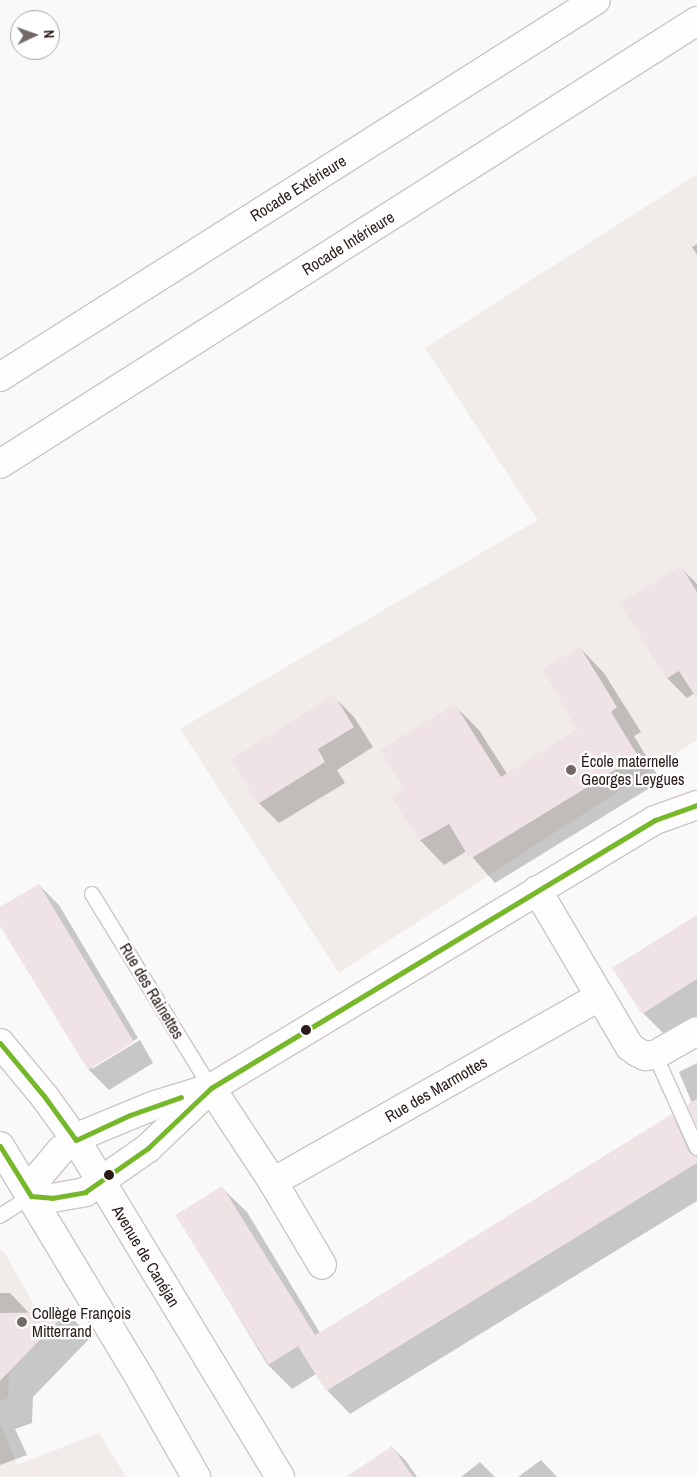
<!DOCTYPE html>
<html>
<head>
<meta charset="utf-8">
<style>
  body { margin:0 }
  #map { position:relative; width:697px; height:1477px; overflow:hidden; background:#f9f9f9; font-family:"Archivo Narrow",sans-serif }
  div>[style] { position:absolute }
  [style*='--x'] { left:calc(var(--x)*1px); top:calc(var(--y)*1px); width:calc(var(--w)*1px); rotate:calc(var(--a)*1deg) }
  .built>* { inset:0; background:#f1ebe9 }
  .shadow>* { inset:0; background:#0003 }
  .building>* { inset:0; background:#f0e3e5; transform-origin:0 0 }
  .roads { filter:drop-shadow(1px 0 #cec6c5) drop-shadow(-1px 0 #cec6c5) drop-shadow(0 1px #cec6c5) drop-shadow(0 -1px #cec6c5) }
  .service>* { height:14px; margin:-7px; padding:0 7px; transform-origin:7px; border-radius:7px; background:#fefefe }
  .minor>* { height:28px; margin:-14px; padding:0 14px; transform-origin:14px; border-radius:14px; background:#fefefe }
  .secondary>* { height:28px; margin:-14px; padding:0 14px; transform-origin:14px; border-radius:14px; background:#fefefe }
  .motorway>* { height:28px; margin:-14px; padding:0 14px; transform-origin:14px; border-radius:14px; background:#fefefe }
  .bus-1>* { height:5px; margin:-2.5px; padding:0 2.5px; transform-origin:2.5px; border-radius:2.5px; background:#76b82a }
  .dots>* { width:14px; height:14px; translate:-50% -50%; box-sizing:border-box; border:2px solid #fff; border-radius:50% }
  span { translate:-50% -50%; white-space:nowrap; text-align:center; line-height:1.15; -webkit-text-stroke:4.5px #fff; paint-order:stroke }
  .street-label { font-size:16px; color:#2a1b19 }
  .poi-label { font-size:16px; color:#2a1b19 }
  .left { translate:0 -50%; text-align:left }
  .north { position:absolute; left:10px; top:10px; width:50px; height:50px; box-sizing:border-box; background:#fff; border:1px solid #aaa4a3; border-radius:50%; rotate:87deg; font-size:14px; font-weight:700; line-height:20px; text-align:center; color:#2a1b19 }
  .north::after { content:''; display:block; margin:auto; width:18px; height:22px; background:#726967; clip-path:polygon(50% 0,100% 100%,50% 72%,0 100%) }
</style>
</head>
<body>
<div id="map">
  <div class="built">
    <div style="clip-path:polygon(697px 174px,697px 740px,339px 973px,180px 729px,538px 520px,425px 348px)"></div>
    <div style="clip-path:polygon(0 1250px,3px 1250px,49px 1331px,9px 1372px,8px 1398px,0 1401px)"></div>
    <div style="clip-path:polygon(0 1423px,17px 1465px,99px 1433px,126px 1477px,0 1477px)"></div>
  </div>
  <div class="shadow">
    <div style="clip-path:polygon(697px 244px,697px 255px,692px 247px)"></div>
    <div style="clip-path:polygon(681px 568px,697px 584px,697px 697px,695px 693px,687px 698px,667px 678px)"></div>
    <div style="clip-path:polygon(580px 648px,604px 673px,641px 732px,634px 736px,661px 781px,495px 883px,467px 851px,444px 865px,420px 840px,406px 789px,455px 706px,479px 730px,507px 774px,579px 730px)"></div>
    <div style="clip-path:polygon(334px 697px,354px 717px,373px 747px,337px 770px,345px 783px,279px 823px,259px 803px)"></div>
    <div style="clip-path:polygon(39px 885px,59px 905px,138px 1038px,92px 1066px,92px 1069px,140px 1040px,153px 1063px,109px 1090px,89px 1070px,0 924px,0 908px)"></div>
    <div style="clip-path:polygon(697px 916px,697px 1018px,667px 1037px,643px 1013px)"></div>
    <div style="clip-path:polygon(697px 1063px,697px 1124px,692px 1103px,679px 1072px)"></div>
    <div style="clip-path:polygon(672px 1116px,697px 1142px,697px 1201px,350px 1414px,327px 1390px,316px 1374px,292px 1389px,267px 1364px,177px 1215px,222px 1188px,247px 1212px,320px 1333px)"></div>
    <div style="clip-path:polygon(0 1293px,10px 1293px,30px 1314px,67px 1313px,91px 1337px,33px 1397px,32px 1423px,15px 1429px,27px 1455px,0 1465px)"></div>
    <div style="clip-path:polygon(392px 1447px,406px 1461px,417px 1477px,349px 1477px)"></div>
    <div style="clip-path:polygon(541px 1460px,557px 1477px,518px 1477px)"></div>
    <div style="clip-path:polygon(480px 1462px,495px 1477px,461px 1477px)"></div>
  </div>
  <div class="building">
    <div style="clip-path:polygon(681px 566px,697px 592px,697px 699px,679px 671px,666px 679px,620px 603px)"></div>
    <div style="clip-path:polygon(580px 647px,617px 707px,611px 712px,638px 756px,470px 859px,449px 824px,419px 841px,392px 797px,404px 789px,380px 750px,455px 704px,501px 777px,577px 729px,542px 669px)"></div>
    <div style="clip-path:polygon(334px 695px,354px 727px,318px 749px,325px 762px,258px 804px,231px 759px)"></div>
    <div style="clip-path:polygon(39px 884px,134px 1042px,88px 1070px,0 926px,0 907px)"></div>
    <div style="clip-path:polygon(697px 915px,697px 979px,642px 1014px,612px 968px)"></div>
    <div style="clip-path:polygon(697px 1099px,697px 1126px,687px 1105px)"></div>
    <div style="clip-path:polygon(672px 1114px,689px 1152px,697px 1157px,697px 1163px,326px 1391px,298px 1346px)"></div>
    <div style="left:222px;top:1186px;width:176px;height:55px;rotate:58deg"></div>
    <div style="clip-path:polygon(67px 1312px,0 1381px,0 1313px)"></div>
    <div style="clip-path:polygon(392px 1446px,413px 1477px,346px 1477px)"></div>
  </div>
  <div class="roads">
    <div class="service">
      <div style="--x:92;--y:894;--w:228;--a:58.5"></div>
      <div style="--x:655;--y:1055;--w:102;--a:65.7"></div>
      <div style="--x:0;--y:1216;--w:37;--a:-33"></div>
    </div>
    <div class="minor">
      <div style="--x:537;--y:890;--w:182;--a:59.4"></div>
      <div style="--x:630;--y:1047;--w:9;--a:36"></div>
      <div style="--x:637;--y:1052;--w:9;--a:27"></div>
      <div style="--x:645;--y:1056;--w:10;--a:-6"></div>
      <div style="--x:655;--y:1055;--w:48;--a:-29.7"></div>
      <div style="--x:211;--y:1088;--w:59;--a:163.1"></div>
      <div style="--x:155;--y:1105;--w:74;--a:157.6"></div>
      <div style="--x:87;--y:1133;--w:31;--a:147"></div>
      <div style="--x:61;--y:1150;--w:34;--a:130"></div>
      <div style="--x:39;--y:1176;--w:22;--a:112"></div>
      <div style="--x:31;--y:1196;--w:21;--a:5"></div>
      <div style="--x:52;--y:1198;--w:34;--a:-10"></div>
      <div style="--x:85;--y:1192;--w:77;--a:-34.9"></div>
      <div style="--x:148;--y:1148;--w:87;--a:-43.6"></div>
      <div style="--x:211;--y:1088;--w:519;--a:-31.12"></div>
      <div style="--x:655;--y:820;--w:45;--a:-19.7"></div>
      <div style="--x:211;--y:1088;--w:113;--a:56.6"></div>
      <div style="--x:273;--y:1182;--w:96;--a:59.4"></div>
      <div style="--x:273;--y:1182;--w:376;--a:-29.6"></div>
    </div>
    <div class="secondary">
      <div style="--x:0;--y:1043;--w:69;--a:50.3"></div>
      <div style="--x:44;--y:1096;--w:54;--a:54"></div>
      <div style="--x:76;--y:1140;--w:394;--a:58.8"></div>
      <div style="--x:0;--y:1146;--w:273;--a:58.9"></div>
      <div style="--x:141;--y:1380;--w:112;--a:60.4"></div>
    </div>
    <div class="motorway">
      <div style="--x:0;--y:377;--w:705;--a:-32.32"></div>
      <div style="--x:0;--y:464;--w:826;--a:-32.44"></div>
    </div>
  </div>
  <div class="bus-1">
    <div style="--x:0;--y:1043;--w:69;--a:50.3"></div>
    <div style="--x:44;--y:1096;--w:54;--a:54"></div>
    <div style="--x:76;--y:1140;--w:60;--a:-24.8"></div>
    <div style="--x:130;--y:1115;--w:54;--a:-19.4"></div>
    <div style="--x:0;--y:1146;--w:59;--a:58.2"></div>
    <div style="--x:31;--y:1196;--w:21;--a:5"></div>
    <div style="--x:52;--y:1198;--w:34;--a:-10"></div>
    <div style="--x:85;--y:1192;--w:77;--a:-34.9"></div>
    <div style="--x:148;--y:1148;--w:87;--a:-43.6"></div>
    <div style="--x:211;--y:1088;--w:519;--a:-31.12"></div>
    <div style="--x:655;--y:820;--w:45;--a:-19.7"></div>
  </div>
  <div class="dots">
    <div style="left:571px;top:770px;background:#726967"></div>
    <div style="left:306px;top:1030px;background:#2a1b19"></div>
    <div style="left:109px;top:1175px;background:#2a1b19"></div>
    <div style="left:22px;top:1322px;background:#726967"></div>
  </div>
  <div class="street-label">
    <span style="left:298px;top:188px;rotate:-32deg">Rocade Extérieure</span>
    <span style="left:348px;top:243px;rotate:-32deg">Rocade Intérieure</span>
    <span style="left:152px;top:991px;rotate:59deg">Rue des Rainettes</span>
    <span style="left:436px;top:1089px;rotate:-30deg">Rue des Marmottes</span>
    <span style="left:146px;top:1256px;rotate:59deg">Avenue de Canéjan</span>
  </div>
  <div class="poi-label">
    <span class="left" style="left:581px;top:770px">École maternelle<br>Georges Leygues</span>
    <span class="left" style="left:32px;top:1322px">Collège François<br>Mitterrand</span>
  </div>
  <div class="north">N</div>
</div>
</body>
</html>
